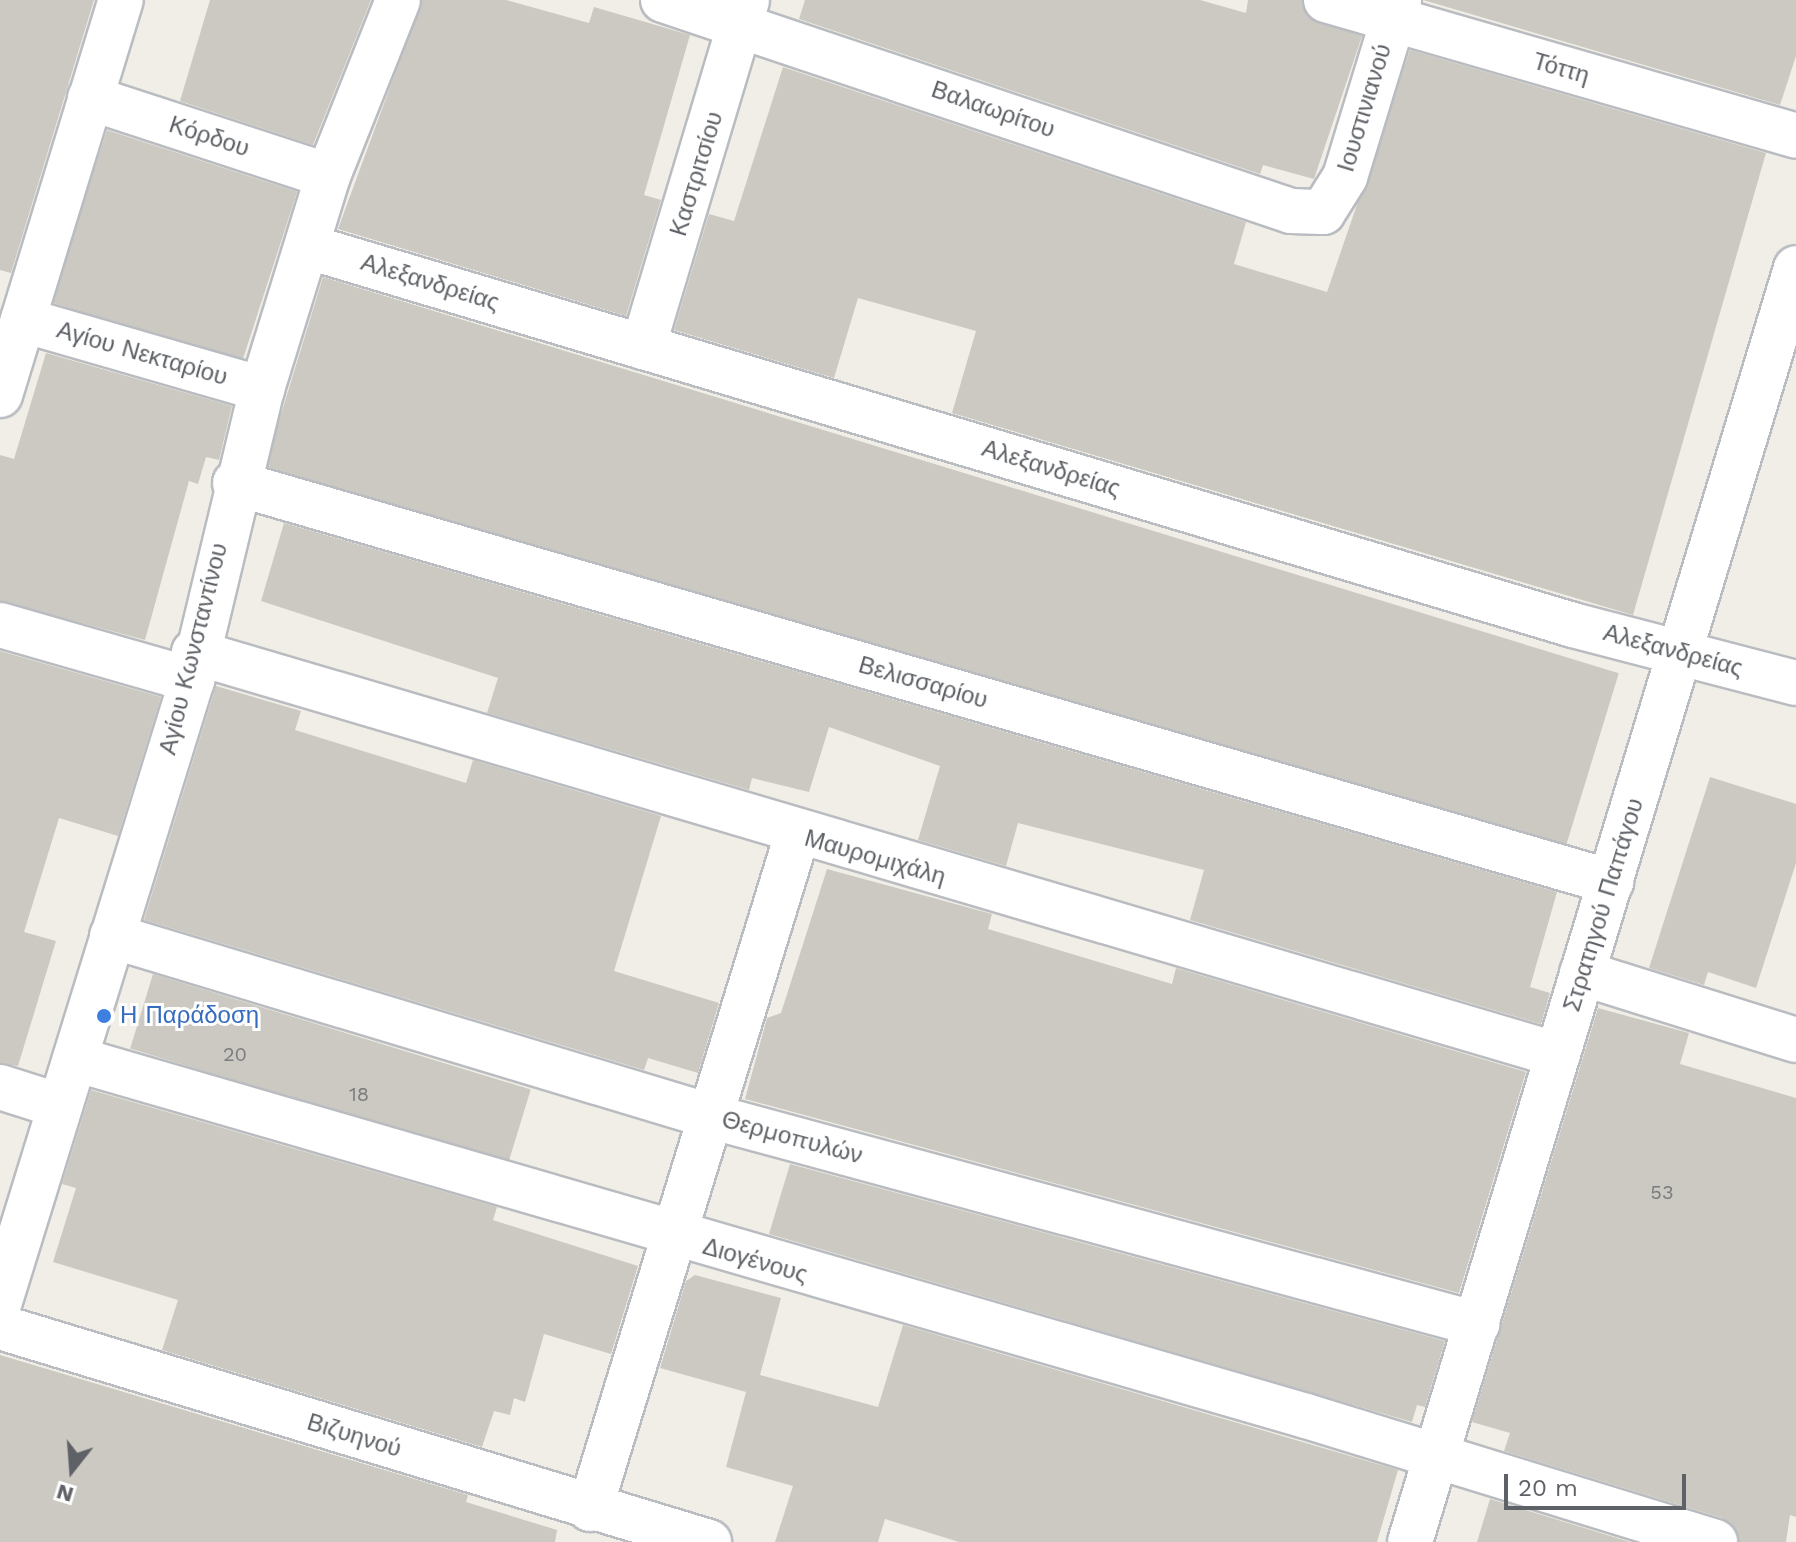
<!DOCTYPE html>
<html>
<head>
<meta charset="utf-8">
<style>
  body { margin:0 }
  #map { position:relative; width:1796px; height:1542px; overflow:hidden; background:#f0eee6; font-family:"Work Sans",sans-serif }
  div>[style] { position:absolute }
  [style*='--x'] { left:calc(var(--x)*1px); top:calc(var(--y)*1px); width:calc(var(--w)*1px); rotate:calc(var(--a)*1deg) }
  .building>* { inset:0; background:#ccc9c3; transform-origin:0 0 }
  .roads { filter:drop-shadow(2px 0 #b9bcc0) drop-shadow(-2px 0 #b9bcc0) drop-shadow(0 2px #b9bcc0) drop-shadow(0 -2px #b9bcc0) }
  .street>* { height:44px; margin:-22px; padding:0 22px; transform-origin:22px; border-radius:22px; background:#fff }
  .secondary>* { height:44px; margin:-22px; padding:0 22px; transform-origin:22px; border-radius:22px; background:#fff }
  .dots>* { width:22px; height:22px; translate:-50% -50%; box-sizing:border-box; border:4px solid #fff; border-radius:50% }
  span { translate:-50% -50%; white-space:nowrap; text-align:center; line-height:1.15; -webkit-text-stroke:6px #fff; paint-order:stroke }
  .number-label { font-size:20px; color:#7a7c7e }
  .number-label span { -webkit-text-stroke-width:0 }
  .street-label { font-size:24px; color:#5e6267 }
  .shop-label { font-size:24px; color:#366cbe }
  .left { translate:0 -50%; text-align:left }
  .north { position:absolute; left:32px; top:1430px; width:80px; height:80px; -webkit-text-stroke:6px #fff; paint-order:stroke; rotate:197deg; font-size:22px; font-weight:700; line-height:32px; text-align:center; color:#5e6267 }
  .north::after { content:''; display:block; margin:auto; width:28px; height:36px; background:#5e6267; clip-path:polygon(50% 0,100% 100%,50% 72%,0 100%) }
  .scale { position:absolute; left:1504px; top:1474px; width:182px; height:36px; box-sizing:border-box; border:4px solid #5e6267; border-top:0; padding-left:10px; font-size:24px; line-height:28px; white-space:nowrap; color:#5e6267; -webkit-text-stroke:6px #fff; paint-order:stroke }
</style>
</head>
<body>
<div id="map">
  <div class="building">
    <div style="clip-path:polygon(0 0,94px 0,11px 273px,0 270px)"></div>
    <div style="clip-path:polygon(210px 0,371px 0,313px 145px,180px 101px)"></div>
    <div style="clip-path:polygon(422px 0,506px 0,589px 23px,594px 7px,690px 35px,644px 195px,661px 200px,626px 316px,338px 229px)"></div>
    <div style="clip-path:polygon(805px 0,1200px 0,1246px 13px,1248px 0,1302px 0,1309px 18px,1362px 36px,1314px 179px,1263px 165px,1260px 174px,799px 19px)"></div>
    <div style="clip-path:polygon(1423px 0,1796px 0,1796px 56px,1780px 105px)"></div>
    <div style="clip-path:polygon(1410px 50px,1766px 153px,1633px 615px,952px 413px,976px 331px,858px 298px,834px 378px,674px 330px,709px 214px,734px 221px,783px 67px,1246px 222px,1234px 264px,1327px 292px)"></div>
    <div style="left:107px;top:130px;width:200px;height:181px;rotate:18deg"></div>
    <div style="left:323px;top:277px;width:1355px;height:198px;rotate:17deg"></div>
    <div style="clip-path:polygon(46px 353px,232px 406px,219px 460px,206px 457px,198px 484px,189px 481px,145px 640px,0 601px,0 455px,14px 459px)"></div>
    <div style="clip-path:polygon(284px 523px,1557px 892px,1530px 987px,1550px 993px,1541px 1024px,1190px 920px,1204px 870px,1018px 823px,1006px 866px,918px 840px,940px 766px,829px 727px,809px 792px,752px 778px,749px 790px,487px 713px,498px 678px,261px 601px)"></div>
    <div style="clip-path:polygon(0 651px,161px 697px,118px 836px,59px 818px,24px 932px,56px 941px,18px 1066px,0 1063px)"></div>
    <div style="clip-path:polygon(216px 686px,301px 711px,295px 730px,466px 783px,473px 760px,661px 816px,614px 971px,719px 1003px,698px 1073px,648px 1058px,644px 1070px,144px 920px)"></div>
    <div style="clip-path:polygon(1710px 777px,1796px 804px,1796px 863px,1756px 988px,1708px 972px,1704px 985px,1649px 968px)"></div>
    <div style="clip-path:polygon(827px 869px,992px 914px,988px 929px,1172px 984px,1176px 968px,1526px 1072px,1459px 1293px,745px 1099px,767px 1018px,781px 1013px)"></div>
    <div style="left:153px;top:974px;width:395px;height:78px;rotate:17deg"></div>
    <div style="clip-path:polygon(1598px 1008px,1689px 1033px,1680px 1064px,1796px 1098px,1796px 1517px,1790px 1515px,1786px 1542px,1739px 1542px,1722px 1518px,1504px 1451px,1510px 1433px,1472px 1422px)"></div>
    <div style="clip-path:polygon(91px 1090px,497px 1207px,493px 1220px,638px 1266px,611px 1354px,544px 1334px,525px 1402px,514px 1398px,510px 1415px,494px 1411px,482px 1447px,162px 1350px,178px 1300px,53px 1262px,76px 1188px,62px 1184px)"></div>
    <div style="clip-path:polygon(790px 1164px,1445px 1341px,1425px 1407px,1417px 1405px,1412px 1422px,769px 1234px)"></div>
    <div style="clip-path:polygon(695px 1275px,781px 1298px,760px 1375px,878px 1407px,903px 1325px,1398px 1470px,1377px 1542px,959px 1542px,885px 1519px,878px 1542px,775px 1542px,793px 1486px,726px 1467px,746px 1392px,660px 1368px,686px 1281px)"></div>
    <div style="clip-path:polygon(0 1355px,468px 1495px,466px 1502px,557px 1530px,555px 1542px,0 1542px)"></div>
    <div style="clip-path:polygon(1490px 1499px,1630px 1542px,1477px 1542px)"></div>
  </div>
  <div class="roads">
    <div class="street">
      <div style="--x:663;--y:0;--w:662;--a:18.57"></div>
      <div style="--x:1291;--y:211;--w:32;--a:2"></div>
      <div style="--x:1323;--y:212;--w:41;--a:-57.8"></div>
      <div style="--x:1345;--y:177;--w:185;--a:-73"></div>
      <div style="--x:1326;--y:0;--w:489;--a:16.1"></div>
      <div style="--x:90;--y:98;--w:250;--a:18.1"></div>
      <div style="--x:309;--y:247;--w:1319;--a:16.65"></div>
      <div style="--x:1573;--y:625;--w:230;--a:14.6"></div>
      <div style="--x:23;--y:320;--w:249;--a:16.1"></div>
      <div style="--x:643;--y:347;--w:362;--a:-73.3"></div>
      <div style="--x:0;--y:395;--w:413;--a:-73"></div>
      <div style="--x:235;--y:483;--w:1433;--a:16.17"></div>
      <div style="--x:0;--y:625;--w:200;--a:16"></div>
      <div style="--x:194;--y:652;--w:1422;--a:16.46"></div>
      <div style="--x:112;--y:936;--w:628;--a:16.76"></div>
      <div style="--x:713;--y:1117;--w:792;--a:15.16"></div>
      <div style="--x:1582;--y:973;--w:224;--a:17.4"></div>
      <div style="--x:75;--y:1059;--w:1282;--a:16.17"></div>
      <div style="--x:1306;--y:1416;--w:428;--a:17.1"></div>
      <div style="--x:0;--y:1087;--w:63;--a:17.6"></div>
      <div style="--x:0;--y:1301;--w:650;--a:-72.82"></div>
      <div style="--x:192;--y:680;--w:299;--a:-76.5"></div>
      <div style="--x:262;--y:389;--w:223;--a:-72.8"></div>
      <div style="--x:328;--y:176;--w:189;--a:-68.3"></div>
      <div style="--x:0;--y:1327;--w:741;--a:16.87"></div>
      <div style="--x:590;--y:1509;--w:705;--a:-72.93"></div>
    </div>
    <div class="secondary">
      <div style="--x:1410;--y:1542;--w:1331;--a:-73.14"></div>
    </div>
  </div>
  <div class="dots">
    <div style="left:104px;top:1016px;background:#3f7fe0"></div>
  </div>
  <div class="number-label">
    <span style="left:235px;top:1054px">20</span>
    <span style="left:359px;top:1094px">18</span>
    <span style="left:1662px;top:1192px">53</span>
  </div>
  <div class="street-label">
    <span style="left:1561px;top:69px;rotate:16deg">Τόττη</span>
    <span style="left:1365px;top:108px;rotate:-73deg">Ιουστινιανού</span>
    <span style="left:993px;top:110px;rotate:19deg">Βαλαωρίτου</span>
    <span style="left:209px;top:137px;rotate:18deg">Κόρδου</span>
    <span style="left:697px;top:174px;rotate:-73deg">Καστριτσίου</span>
    <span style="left:430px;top:283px;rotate:17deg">Αλεξανδρείας</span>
    <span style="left:142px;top:354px;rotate:16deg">Αγίου Νεκταρίου</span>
    <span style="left:1051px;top:469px;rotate:17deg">Αλεξανδρείας</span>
    <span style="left:194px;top:649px;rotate:-76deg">Αγίου Κωνσταντίνου</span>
    <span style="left:1673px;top:651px;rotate:15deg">Αλεξανδρείας</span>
    <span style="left:923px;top:683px;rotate:16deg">Βελισσαρίου</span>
    <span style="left:875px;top:858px;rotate:16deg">Μαυρομιχάλη</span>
    <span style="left:1604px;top:905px;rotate:-73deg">Στρατηγού Παπάγου</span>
    <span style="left:792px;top:1138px;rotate:15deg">Θερμοπυλών</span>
    <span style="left:755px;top:1261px;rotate:16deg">Διογένους</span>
    <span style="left:354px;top:1436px;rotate:17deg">Βιζυηνού</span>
  </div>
  <div class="shop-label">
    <span class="left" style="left:120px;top:1016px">Η Παράδοση</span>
  </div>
  <div class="north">N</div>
  <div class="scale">20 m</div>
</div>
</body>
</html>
